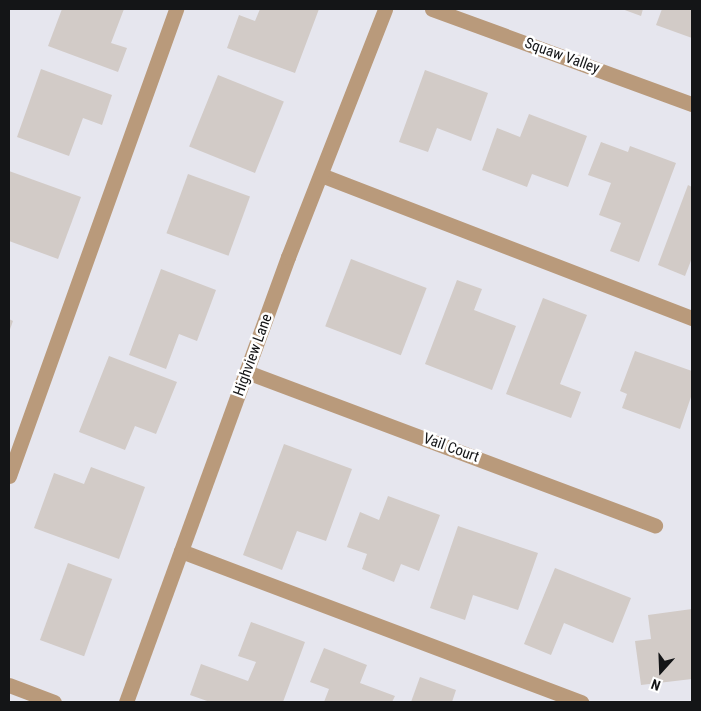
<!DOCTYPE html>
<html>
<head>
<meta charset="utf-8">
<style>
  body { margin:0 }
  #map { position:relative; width:701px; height:711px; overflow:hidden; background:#e6e6ee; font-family:"Roboto Condensed",sans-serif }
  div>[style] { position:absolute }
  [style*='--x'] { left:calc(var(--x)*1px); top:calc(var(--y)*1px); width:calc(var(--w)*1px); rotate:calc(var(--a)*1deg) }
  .building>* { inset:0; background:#d2cbc7; transform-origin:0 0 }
  .minor>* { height:15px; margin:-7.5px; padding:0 7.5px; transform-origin:7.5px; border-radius:7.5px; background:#b99a7b }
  span { translate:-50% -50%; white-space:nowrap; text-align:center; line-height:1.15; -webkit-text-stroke:5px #fff; paint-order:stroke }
  .street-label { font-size:15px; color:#141517 }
  .frame { position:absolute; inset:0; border:10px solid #141517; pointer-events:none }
  .north { position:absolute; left:636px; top:646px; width:50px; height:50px; -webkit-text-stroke:4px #fff; paint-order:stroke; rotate:200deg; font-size:14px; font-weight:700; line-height:20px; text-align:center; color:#141517 }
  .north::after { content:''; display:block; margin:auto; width:18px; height:22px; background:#141517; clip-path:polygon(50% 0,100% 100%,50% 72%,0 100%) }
</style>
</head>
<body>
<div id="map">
  <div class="building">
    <div style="clip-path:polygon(62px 9px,124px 9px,111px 43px,127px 48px,118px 72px,48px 46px)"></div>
    <div style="clip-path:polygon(260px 9px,319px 9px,295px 73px,227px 48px,239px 15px,255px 21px)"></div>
    <div style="clip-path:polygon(622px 9px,643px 9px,641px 16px)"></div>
    <div style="clip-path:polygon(662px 9px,692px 9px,692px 38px,656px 25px)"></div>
    <div style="clip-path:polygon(41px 69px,112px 95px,102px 125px,83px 118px,69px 156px,17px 137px)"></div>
    <div style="clip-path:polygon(425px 70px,488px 93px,471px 141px,437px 128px,428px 152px,399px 142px)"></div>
    <div style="left:218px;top:75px;width:71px;height:77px;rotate:22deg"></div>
    <div style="clip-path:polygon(529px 114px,587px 136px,568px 187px,532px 174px,527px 187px,482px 170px,497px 128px,520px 137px)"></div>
    <div style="clip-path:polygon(601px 142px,628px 152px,630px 146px,676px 163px,639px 262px,610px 251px,621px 223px,599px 215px,611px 183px,588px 175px)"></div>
    <div style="clip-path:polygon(9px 171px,81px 197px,58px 259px,9px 241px)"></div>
    <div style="left:188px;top:174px;width:66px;height:63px;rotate:20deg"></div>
    <div style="clip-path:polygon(688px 185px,692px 187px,692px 258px,685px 276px,658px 265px)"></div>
    <div style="left:351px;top:259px;width:81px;height:72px;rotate:21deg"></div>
    <div style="clip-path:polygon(161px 269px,216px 290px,197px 341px,179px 334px,166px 369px,129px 355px)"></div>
    <div style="clip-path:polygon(457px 280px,482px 289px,474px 310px,516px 326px,492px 390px,425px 364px)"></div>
    <div style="clip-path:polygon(543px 298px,587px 315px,560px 384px,581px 392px,571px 418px,506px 394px)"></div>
    <div style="clip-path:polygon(9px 319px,13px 321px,9px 332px)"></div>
    <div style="clip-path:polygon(635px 351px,692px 371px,692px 394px,680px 429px,622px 408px,627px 394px,620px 391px)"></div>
    <div style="clip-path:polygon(109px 356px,177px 382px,156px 434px,135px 426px,125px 450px,79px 432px)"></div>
    <div style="clip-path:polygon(284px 444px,352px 469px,326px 541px,297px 531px,282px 570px,243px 555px)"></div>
    <div style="clip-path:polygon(91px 467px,145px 487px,119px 559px,34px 528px,54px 473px,84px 484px)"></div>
    <div style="clip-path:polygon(388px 496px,440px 515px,419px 571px,401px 564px,394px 582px,362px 569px,367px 554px,347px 547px,360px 512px,379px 520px)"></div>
    <div style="clip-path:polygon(458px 526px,538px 553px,518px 610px,473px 595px,465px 620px,430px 608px)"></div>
    <div style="left:68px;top:563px;width:47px;height:82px;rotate:20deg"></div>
    <div style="clip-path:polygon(555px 568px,631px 598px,613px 643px,564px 623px,551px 655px,524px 644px)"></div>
    <div style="clip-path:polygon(692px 609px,692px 679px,641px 685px,635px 641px,651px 639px,648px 615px)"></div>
    <div style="clip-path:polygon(251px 622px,305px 642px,283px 702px,210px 702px,190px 695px,201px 664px,248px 681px,256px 662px,238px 656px)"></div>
    <div style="clip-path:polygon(324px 648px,367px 665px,360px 683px,395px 696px,392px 702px,324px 702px,329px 689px,310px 682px)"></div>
    <div style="clip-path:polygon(420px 677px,456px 690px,452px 702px,411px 702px)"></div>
  </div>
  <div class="minor">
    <div style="--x:432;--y:9;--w:277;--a:20.1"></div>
    <div style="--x:321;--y:175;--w:398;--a:21.1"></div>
    <div style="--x:247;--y:372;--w:436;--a:20.6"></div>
    <div style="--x:9;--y:476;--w:496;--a:-70.3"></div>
    <div style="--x:181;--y:551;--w:428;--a:20.7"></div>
    <div style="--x:9;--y:685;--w:48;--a:20.7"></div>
    <div style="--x:126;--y:702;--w:474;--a:-70"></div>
    <div style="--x:288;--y:257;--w:266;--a:-68.6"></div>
  </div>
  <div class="street-label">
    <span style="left:562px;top:56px;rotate:20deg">Squaw Valley</span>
    <span style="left:253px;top:355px;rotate:-70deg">Highview Lane</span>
    <span style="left:451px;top:448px;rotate:20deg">Vail Court</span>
  </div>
  <div class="frame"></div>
  <div class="north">N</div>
</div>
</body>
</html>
